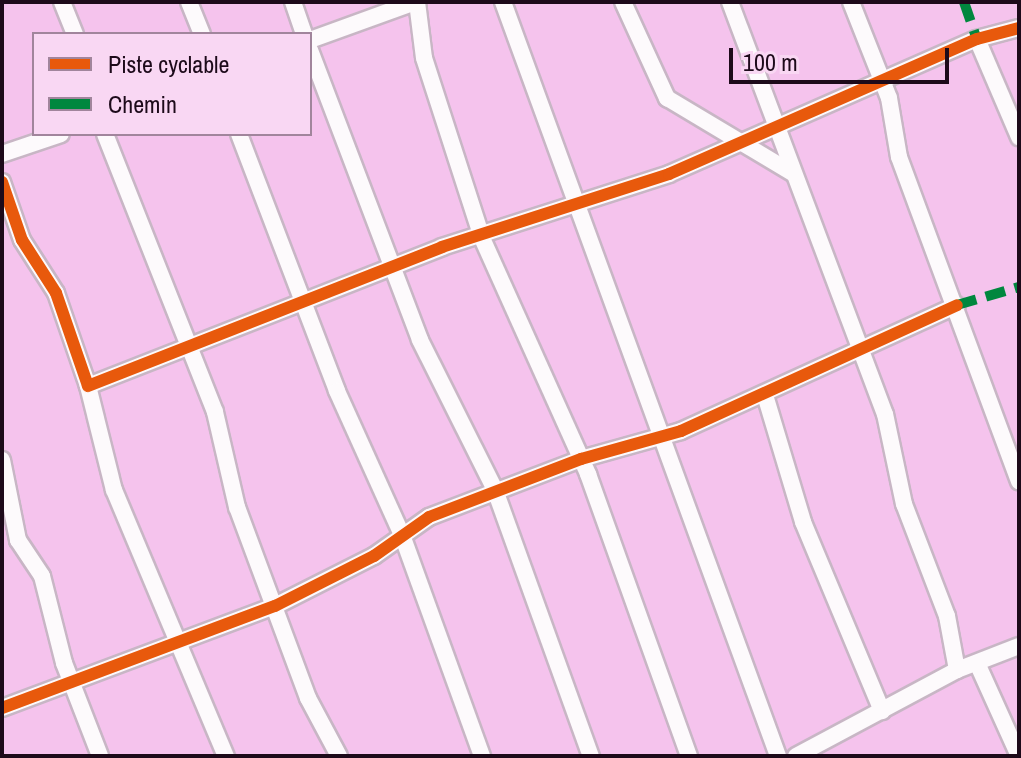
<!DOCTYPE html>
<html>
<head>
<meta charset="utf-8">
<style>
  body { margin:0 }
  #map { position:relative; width:1021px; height:758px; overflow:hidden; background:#f1dfee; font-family:"Archivo Narrow",sans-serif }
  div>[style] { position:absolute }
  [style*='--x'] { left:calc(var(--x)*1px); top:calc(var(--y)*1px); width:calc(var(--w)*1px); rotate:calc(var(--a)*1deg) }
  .green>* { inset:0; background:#f5c3ed }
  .roads { filter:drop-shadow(2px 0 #c8b6c5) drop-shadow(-2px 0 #c8b6c5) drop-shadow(0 2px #c8b6c5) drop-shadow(0 -2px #c8b6c5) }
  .minor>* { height:16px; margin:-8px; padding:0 8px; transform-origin:8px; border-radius:8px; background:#fdfafc }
  .quiet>* { height:10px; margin-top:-5px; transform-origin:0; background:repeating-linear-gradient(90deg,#00873e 0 20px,transparent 0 30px) }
  .cycleway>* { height:12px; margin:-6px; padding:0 6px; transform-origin:6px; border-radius:6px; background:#e8590c }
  span { translate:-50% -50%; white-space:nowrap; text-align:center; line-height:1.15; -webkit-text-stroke:8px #f9d7f3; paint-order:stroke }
  .frame { position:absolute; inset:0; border:4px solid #1d0a1a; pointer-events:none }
  .legend { position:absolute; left:32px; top:32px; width:280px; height:104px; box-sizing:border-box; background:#f9d7f3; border:2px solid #a1859c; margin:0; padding:10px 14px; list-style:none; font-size:24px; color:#1d0a1a }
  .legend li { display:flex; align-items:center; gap:16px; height:40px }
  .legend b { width:40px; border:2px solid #a1859c }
  .scale { position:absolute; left:729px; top:48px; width:220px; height:36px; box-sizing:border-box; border:4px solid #1d0a1a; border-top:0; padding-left:10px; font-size:24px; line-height:28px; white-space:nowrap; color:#1d0a1a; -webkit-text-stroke:6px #f9d7f3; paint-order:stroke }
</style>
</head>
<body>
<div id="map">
  <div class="green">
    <div style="clip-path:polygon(evenodd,2px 2px,1019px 2px,1019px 756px,2px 756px,2px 2px,34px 34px,310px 34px,310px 134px,34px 134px,34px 34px)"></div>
  </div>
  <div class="roads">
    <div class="minor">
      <div style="--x:62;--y:2;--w:35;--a:68"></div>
      <div style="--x:189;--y:2;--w:35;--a:68"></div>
      <div style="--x:293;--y:2;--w:34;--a:71"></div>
      <div style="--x:417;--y:2;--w:56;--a:82.9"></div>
      <div style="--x:424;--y:58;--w:189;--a:72.1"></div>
      <div style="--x:482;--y:238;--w:259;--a:65.8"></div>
      <div style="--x:588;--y:474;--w:300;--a:70.3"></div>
      <div style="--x:503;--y:2;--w:803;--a:69.96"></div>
      <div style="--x:623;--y:2;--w:106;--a:65.4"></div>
      <div style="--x:667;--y:98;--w:148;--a:30.9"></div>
      <div style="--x:730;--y:2;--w:440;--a:69.4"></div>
      <div style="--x:885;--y:414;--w:92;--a:78.1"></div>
      <div style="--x:904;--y:504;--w:120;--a:69"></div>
      <div style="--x:947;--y:616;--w:55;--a:79.5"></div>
      <div style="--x:851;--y:2;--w:103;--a:68.4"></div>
      <div style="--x:889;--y:98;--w:60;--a:80.4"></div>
      <div style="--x:899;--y:157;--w:346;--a:69.7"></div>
      <div style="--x:977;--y:39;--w:107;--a:66.8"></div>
      <div style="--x:310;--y:40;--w:112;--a:-19.9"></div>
      <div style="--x:310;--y:50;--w:310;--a:69.2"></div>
      <div style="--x:420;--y:340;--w:168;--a:63.4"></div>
      <div style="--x:495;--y:490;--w:283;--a:70.2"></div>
      <div style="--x:105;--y:134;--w:299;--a:68.4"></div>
      <div style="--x:215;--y:412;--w:98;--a:77"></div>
      <div style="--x:237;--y:507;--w:204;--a:69.6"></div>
      <div style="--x:308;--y:698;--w:66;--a:61.9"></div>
      <div style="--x:239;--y:134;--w:275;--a:69.1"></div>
      <div style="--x:337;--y:391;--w:158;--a:65.7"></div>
      <div style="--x:402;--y:535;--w:235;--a:70.1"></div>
      <div style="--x:2;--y:154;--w:62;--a:-18.7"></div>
      <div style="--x:2;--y:182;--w:61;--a:71"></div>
      <div style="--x:22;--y:240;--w:63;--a:57.3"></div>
      <div style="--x:56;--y:293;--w:98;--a:71"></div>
      <div style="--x:88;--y:386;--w:380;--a:-21.4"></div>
      <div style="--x:442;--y:247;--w:238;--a:-17.8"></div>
      <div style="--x:669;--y:174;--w:336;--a:-23.7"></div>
      <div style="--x:977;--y:39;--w:43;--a:-14.7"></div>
      <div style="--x:88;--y:386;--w:107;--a:76"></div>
      <div style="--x:114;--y:490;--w:289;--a:67.2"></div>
      <div style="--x:765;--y:395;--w:133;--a:73.3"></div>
      <div style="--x:803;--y:522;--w:205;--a:67.3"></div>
      <div style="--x:2;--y:460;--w:82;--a:78.7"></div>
      <div style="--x:18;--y:540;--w:43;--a:56.3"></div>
      <div style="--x:42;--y:576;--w:90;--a:75.8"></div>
      <div style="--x:64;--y:663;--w:100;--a:68.8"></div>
      <div style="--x:977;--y:663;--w:102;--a:65.7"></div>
      <div style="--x:2;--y:708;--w:291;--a:-20.5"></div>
      <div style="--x:275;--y:606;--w:111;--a:-26.8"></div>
      <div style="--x:374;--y:556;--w:67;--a:-35.3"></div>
      <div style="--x:429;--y:517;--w:163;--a:-20.9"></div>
      <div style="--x:581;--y:459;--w:104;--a:-15.6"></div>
      <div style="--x:681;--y:431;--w:303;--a:-24.5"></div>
      <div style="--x:796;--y:756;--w:183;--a:-28.1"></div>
      <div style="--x:957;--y:670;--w:66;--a:-21.2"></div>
    </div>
  </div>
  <div class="quiet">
    <div style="--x:964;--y:2;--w:39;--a:71"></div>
    <div style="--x:957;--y:305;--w:65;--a:-16.2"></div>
  </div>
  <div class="cycleway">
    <div style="--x:2;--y:182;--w:61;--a:71"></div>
    <div style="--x:22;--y:240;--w:63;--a:57.3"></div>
    <div style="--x:56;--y:293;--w:98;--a:71"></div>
    <div style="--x:88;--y:386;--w:380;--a:-21.4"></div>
    <div style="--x:442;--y:247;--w:238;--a:-17.8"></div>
    <div style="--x:669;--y:174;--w:336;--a:-23.7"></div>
    <div style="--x:977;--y:39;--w:43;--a:-14.7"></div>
    <div style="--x:2;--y:708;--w:291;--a:-20.5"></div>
    <div style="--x:275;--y:606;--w:111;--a:-26.8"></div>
    <div style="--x:374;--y:556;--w:67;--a:-35.3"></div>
    <div style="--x:429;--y:517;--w:163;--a:-20.9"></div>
    <div style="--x:581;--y:459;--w:104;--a:-15.6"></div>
    <div style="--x:681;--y:431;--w:303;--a:-24.5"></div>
  </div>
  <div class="frame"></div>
  <ul class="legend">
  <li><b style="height:10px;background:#e8590c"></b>Piste cyclable</li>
  <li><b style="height:10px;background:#00873e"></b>Chemin</li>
  </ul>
  <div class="scale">100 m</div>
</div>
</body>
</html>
